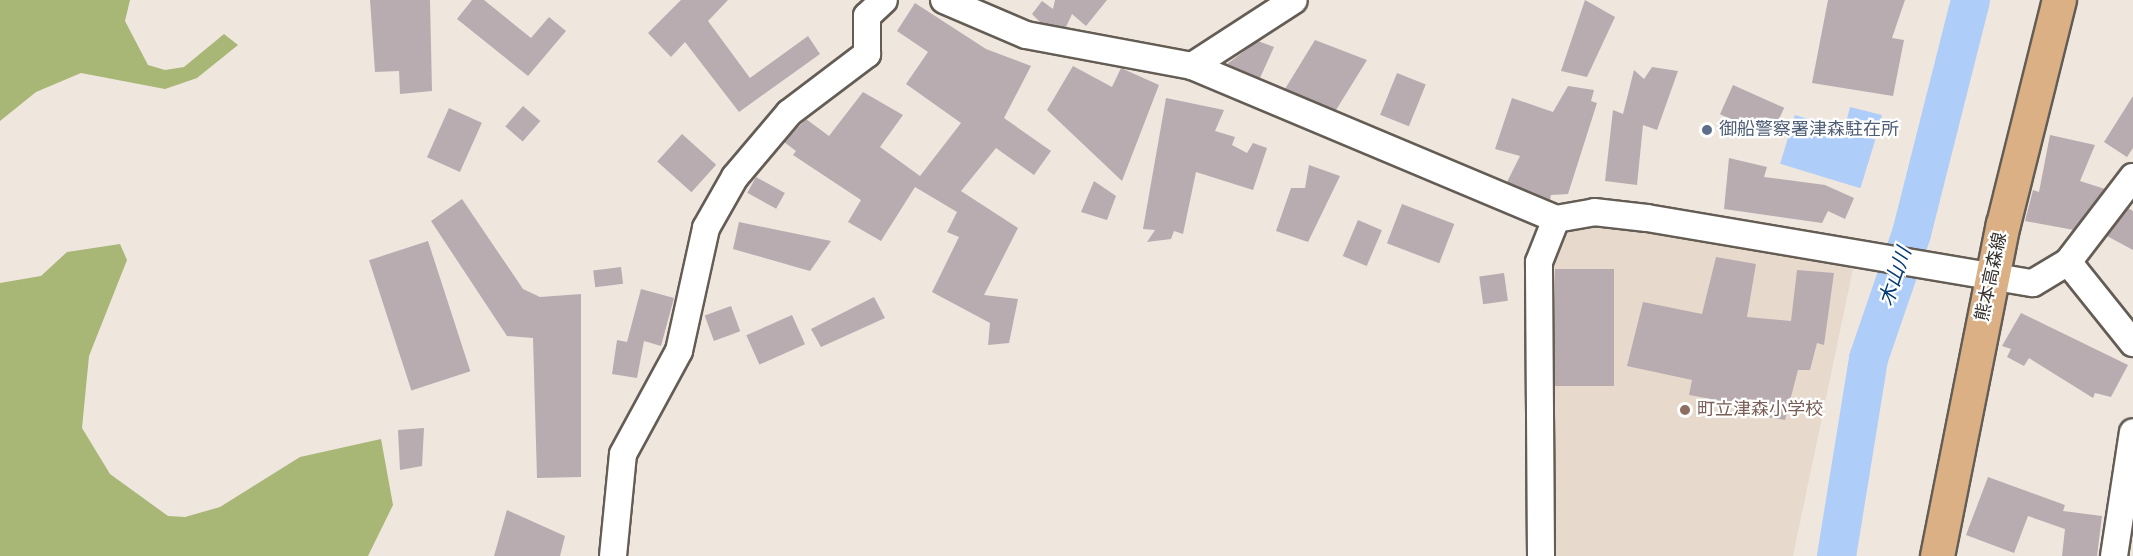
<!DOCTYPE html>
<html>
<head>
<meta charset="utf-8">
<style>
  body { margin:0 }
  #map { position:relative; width:2133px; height:556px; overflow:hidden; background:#efe6de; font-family:"Sofia Sans Condensed","Noto Sans JP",sans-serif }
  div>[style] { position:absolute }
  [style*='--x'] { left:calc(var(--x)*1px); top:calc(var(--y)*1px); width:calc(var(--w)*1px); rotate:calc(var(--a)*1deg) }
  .built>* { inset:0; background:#e7dacc }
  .forest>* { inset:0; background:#a8b676 }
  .water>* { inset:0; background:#aecef9; transform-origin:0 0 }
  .river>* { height:39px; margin:-19.5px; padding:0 19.5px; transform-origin:19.5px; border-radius:19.5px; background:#aecef9 }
  .building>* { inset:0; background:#b8acb1; transform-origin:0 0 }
  .roads { filter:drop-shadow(2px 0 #645d55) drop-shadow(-2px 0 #645d55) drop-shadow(0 2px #645d55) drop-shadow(0 -2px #645d55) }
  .street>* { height:26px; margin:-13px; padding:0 13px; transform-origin:13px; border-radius:13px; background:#fff }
  .primary>* { height:33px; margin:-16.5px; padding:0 16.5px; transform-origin:16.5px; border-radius:16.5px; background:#dcb085 }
  .dots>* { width:16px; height:16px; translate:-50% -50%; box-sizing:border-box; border:3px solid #fff; border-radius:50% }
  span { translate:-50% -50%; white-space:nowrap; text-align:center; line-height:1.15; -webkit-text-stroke:4.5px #fff; paint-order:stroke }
  .service-label { font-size:18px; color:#4e5e75 }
  .left { translate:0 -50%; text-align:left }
  .street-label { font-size:18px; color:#33302c }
  .education-label { font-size:18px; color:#785e54 }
  .water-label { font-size:20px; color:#033b78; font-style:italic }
</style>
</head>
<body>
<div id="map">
  <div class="built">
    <div style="clip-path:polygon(1606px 222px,1854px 264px,1793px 556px,1548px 556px,1546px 261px,1561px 235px)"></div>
  </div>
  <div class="forest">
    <div style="clip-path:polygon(0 0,130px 0,125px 21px,148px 65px,165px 70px,184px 67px,224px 34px,238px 45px,197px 78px,165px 89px,81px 73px,36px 92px,0 121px)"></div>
    <div style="clip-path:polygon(120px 244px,127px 260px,89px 356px,82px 428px,110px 474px,168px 516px,185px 517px,220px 507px,300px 457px,381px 439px,393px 505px,368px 556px,0 556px,0 283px,41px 276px,67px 252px)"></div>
  </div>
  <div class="water">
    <div style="left:1850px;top:107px;width:33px;height:16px;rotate:14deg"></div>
    <div style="left:1795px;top:115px;width:84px;height:51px;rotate:17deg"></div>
  </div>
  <div class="river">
    <div style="--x:1836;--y:556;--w:201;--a:-80.8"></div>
    <div style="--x:1868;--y:358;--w:132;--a:-71"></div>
    <div style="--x:1911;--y:233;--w:240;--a:-75.8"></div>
  </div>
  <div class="building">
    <div style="clip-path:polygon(370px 0,430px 0,432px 91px,400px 94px,399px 71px,375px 72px)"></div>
    <div style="clip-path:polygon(472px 0,484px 0,531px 38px,549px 17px,566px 31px,528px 76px,457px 19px)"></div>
    <div style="clip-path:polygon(681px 0,728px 0,708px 21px,750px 78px,808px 36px,820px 54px,739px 112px,685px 42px,671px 57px,648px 33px)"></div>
    <div style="clip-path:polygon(1055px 0,1107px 0,1086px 26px,1072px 14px,1066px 27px,1041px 23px,1032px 14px,1042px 1px,1053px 9px)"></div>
    <div style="clip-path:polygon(1585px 0,1615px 17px,1587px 77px,1561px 71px)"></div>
    <div style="clip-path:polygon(1828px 0,1905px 0,1892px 38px,1904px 40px,1893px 96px,1812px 83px)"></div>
    <div style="clip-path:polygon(915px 3px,986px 49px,1031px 66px,1004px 118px,1051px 151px,1034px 175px,996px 148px,961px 191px,1018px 228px,984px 295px,1018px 299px,1009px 343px,988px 345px,990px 323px,932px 292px,959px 237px,947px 232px,957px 212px,915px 187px,881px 241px,848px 222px,861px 200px,793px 155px,796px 151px,784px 142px,806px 119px,829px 136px,863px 92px,903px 115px,880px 147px,920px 176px,961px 123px,906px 84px,928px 52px,897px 31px)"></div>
    <div style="clip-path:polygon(1315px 40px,1367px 60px,1336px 110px,1285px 89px)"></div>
    <div style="clip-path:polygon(1258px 41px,1274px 47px,1260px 78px,1227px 64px)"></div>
    <div style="clip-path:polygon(1073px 66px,1112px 87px,1121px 68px,1159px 85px,1122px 181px,1047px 110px)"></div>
    <div style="clip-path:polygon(1652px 67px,1678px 71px,1657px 130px,1643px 125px,1637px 185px,1605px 181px,1613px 110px,1623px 114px,1634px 70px,1644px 79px)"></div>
    <div style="left:1397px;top:73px;width:31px;height:45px;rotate:22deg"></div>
    <div style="left:1733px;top:85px;width:56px;height:32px;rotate:24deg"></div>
    <div style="clip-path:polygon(1568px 86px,1594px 90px,1591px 101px,1597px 103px,1568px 194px,1551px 195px,1550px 200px,1507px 182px,1520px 156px,1495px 149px,1512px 98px,1553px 112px)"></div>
    <div style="clip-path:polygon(2133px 96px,2133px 148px,2127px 157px,2104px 142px)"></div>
    <div style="clip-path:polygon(1166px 98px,1224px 110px,1215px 131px,1235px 137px,1232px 145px,1247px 153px,1253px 143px,1267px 148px,1253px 190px,1196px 172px,1183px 234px,1174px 231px,1171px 239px,1147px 242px,1155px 230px,1143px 229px)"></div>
    <div style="left:523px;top:106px;width:23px;height:27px;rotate:41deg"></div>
    <div style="left:449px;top:108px;width:36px;height:54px;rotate:24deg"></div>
    <div style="left:682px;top:134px;width:46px;height:37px;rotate:42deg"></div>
    <div style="clip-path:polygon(2050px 135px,2095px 145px,2080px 181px,2105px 189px,2074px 230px,2025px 221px,2033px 190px,2039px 192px)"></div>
    <div style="clip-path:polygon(1729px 158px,1767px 167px,1764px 177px,1825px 185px,1854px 198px,1845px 219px,1828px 211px,1822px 223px,1724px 209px)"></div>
    <div style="clip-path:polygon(1309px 165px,1340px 176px,1308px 242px,1276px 231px,1291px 188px,1305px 188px)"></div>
    <div style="left:756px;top:177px;width:33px;height:18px;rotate:29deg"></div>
    <div style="clip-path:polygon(1094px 181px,1116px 196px,1107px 220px,1081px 212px)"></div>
    <div style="clip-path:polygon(462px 199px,523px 289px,540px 297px,581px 294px,581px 477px,537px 478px,533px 338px,507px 336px,431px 221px)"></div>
    <div style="left:1402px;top:204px;width:56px;height:42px;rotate:21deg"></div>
    <div style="clip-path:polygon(2128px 208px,2133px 211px,2133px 250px,2107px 236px)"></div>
    <div style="left:1358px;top:220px;width:26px;height:39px;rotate:23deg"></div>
    <div style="clip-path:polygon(739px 222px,831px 241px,810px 271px,733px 249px)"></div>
    <div style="left:428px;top:241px;width:137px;height:62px;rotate:72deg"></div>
    <div style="clip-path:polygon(1716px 257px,1756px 264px,1747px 317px,1791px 321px,1797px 270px,1834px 273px,1824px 345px,1817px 343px,1810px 370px,1798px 370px,1785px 420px,1749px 414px,1751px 406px,1689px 395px,1692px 380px,1627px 366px,1643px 302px,1702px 314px)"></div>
    <div style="left:621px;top:267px;width:17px;height:28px;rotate:83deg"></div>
    <div style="left:1555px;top:269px;width:59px;height:117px"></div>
    <div style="left:1504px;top:273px;width:28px;height:25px;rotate:82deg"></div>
    <div style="clip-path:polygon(641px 289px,674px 298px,661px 346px,644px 341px,637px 378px,612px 374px,617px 340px,627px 342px)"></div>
    <div style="clip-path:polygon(874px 297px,885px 318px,821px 347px,811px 329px)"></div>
    <div style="left:731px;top:306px;width:27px;height:28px;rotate:70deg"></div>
    <div style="clip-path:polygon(2021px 313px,2128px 365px,2111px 397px,2095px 393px,2093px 398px,2029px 358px,2024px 366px,2007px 357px,2011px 349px,2002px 346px)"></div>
    <div style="left:792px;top:315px;width:32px;height:50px;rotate:66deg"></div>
    <div style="clip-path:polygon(424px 428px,422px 466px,400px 470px,398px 430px)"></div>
    <div style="clip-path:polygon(1988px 477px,2065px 505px,2063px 511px,2102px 516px,2097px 556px,2062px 556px,2065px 529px,2028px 516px,2014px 553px,1966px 535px)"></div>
    <div style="clip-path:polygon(507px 510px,565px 536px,560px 556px,494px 556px)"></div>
  </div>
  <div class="roads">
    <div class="street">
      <div style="--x:944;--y:0;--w:89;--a:23.1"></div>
      <div style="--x:1026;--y:35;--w:169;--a:10.6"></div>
      <div style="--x:1192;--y:66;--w:395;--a:22.8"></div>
      <div style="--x:1556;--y:219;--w:39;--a:-10"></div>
      <div style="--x:1594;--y:212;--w:53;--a:6.5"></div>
      <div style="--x:1647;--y:218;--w:391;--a:9.6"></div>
      <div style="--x:2033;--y:283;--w:41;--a:-31"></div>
      <div style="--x:2068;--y:262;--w:107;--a:-52.6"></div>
      <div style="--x:1192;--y:66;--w:121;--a:-32.9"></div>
      <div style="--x:2068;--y:262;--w:104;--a:51.3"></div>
      <div style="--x:613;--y:556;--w:102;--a:-84.4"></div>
      <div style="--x:623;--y:454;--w:117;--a:-61.5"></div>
      <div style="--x:679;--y:351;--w:126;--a:-77.6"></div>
      <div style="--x:706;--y:228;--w:59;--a:-60.4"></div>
      <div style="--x:735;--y:177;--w:84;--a:-49.8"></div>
      <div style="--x:789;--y:113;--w:98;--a:-37.1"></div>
      <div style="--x:867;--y:54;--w:38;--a:-90"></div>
      <div style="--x:867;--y:16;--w:23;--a:-43"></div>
      <div style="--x:1541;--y:556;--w:294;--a:-90.4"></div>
      <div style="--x:1539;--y:262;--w:46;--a:-68.4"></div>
      <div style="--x:2114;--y:556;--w:125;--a:-81.3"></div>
    </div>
    <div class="primary">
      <div style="--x:1937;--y:556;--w:338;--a:-78.8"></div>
      <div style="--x:2003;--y:224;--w:231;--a:-76"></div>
    </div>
  </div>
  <div class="dots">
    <div style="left:1707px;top:130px;background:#5c6f8a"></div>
    <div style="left:1685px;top:410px;background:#8d6e63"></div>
  </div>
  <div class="service-label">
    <span class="left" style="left:1719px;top:130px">御船警察署津森駐在所</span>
  </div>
  <div class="street-label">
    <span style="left:1992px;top:277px;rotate:-78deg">熊本高森線</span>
  </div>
  <div class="education-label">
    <span class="left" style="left:1697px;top:410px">町立津森小学校</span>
  </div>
  <div class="water-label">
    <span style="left:1896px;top:277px;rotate:-71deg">木山川</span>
  </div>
</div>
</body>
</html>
